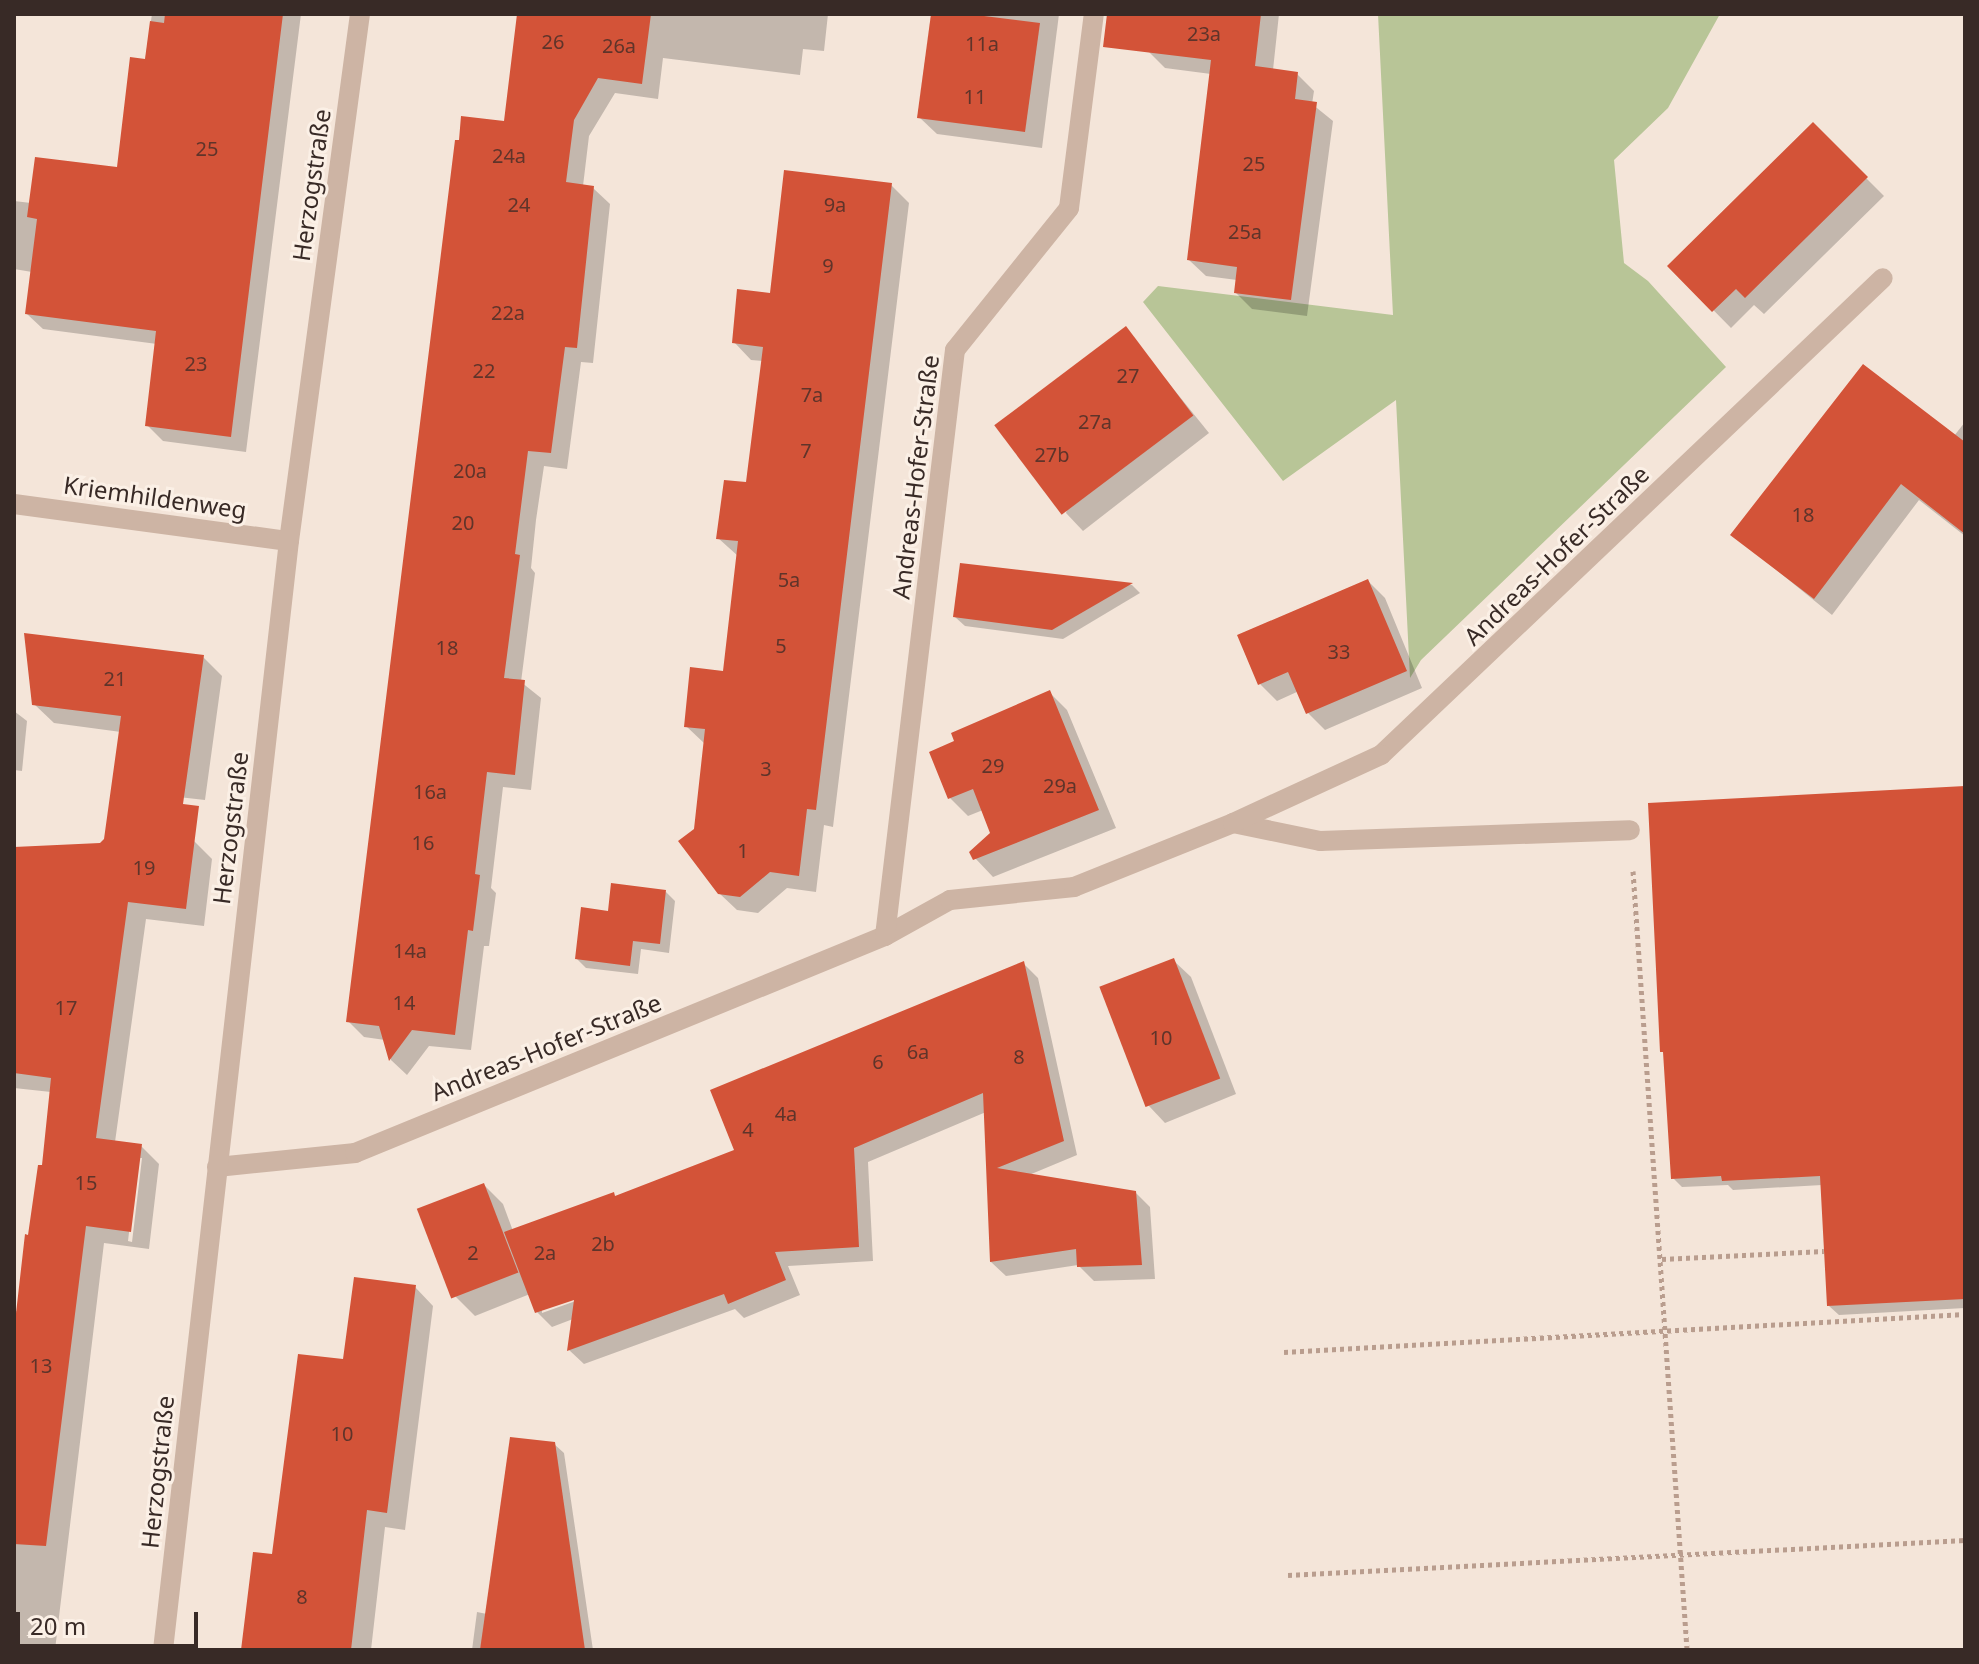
<!DOCTYPE html>
<html>
<head>
<meta charset="utf-8">
<style>
  body { margin:0 }
  #map { position:relative; width:1979px; height:1664px; overflow:hidden; background:#f4e5d9; font-family:"Noto Sans",sans-serif }
  div>[style] { position:absolute }
  [style*='--x'] { left:calc(var(--x)*1px); top:calc(var(--y)*1px); width:calc(var(--w)*1px); rotate:calc(var(--a)*1deg) }
  .green>* { inset:0; background:#b8c597 }
  .shadow>* { inset:0; background:#0003 }
  .building>* { inset:0; background:#d35338; transform-origin:0 0 }
  .path>* { height:5px; margin-top:-2.5px; transform-origin:0; background:repeating-linear-gradient(90deg,#b99d8e 0 4px,transparent 0 8px) }
  .service>* { height:20px; margin:-10px; padding:0 10px; transform-origin:10px; border-radius:10px; background:#cdb4a4 }
  .minor>* { height:20px; margin:-10px; padding:0 10px; transform-origin:10px; border-radius:10px; background:#cdb4a4 }
  span { translate:-50% -50%; white-space:nowrap; text-align:center; line-height:1.15; -webkit-text-stroke:6px #fbf0e6; paint-order:stroke }
  .number-label { font-size:20px; color:#5f342a }
  .number-label span { -webkit-text-stroke-width:0 }
  .street-label { font-size:24px; color:#382a26 }
  .frame { position:absolute; inset:0; border:16px solid #382a26; pointer-events:none }
  .scale { position:absolute; left:16px; top:1612px; width:182px; height:36px; box-sizing:border-box; border:4px solid #382a26; border-top:0; padding-left:10px; font-size:24px; line-height:28px; white-space:nowrap; color:#382a26; -webkit-text-stroke:6px #fbf0e6; paint-order:stroke }
</style>
</head>
<body>
<div id="map">
  <div class="green">
    <div style="clip-path:polygon(1378px 14px,1720px 14px,1668px 108px,1614px 160px,1624px 263px,1648px 281px,1726px 367px,1421px 660px,1410px 678px,1396px 400px,1283px 481px,1143px 302px,1158px 286px,1393px 315px)"></div>
  </div>
  <div class="shadow">
    <div style="clip-path:polygon(152px 14px,301px 14px,246px 452px,163px 441px,147px 425px,157px 344px,43px 329px,27px 314px,32px 272px,14px 269px,14px 201px,31px 203px,118px 169px,145px 61px)"></div>
    <div style="clip-path:polygon(519px 14px,828px 14px,824px 51px,803px 49px,800px 75px,663px 58px,658px 99px,615px 93px,589px 136px,583px 186px,593px 188px,610px 204px,593px 363px,581px 362px,567px 469px,544px 466px,536px 520px,531px 568px,535px 573px,521px 682px,541px 698px,531px 790px,503px 787px,491px 888px,496px 893px,489px 946px,484px 946px,471px 1050px,429px 1046px,407px 1075px,391px 1060px,385px 1040px,364px 1037px,348px 1021px,506px 124px)"></div>
    <div style="clip-path:polygon(933px 14px,1059px 14px,1042px 148px,937px 134px,919px 117px)"></div>
    <div style="clip-path:polygon(1153px 14px,1279px 14px,1273px 70px,1297px 74px,1314px 91px,1312px 104px,1333px 121px,1307px 316px,1252px 309px,1236px 293px,1237px 280px,1206px 276px,1189px 260px,1211px 74px,1165px 68px,1149px 52px)"></div>
    <div style="clip-path:polygon(1813px 125px,1884px 196px,1764px 314px,1754px 305px,1731px 328px,1670px 266px)"></div>
    <div style="clip-path:polygon(891px 185px,909px 203px,833px 827px,824px 825px,816px 892px,787px 888px,758px 913px,737px 910px,719px 893px,696px 830px,705px 744px,686px 726px,725px 674px,738px 556px,718px 538px,748px 484px,763px 361px,751px 360px,734px 342px,772px 295px)"></div>
    <div style="clip-path:polygon(1125px 329px,1209px 433px,1083px 531px,1066px 513px)"></div>
    <div style="clip-path:polygon(1965px 422px,1965px 536px,1919px 500px,1832px 615px,1733px 535px,1954px 436px)"></div>
    <div style="clip-path:polygon(962px 566px,1132px 585px,1140px 593px,1063px 639px,965px 626px,955px 617px)"></div>
    <div style="clip-path:polygon(1368px 581px,1385px 598px,1422px 688px,1325px 730px,1308px 713px,1299px 691px,1277px 701px,1260px 684px)"></div>
    <div style="clip-path:polygon(203px 657px,222px 676px,205px 800px,134px 792px,121px 732px,54px 723px,34px 704px)"></div>
    <div style="clip-path:polygon(1049px 692px,1067px 710px,1116px 828px,993px 877px,975px 858px,993px 834px,983px 810px,968px 816px,950px 798px,957px 742px)"></div>
    <div style="clip-path:polygon(14px 711px,27px 721px,22px 771px,14px 770px)"></div>
    <div style="clip-path:polygon(1965px 788px,1965px 1308px,1839px 1315px,1829px 1306px,1822px 1185px,1733px 1190px,1728px 1185px,1682px 1187px,1673px 1178px)"></div>
    <div style="clip-path:polygon(evenodd,194px 841px,212px 859px,204px 926px,146px 919px,115px 1142px,141px 1146px,159px 1164px,149px 1249px,104px 1243px,55px 1650px,14px 1650px,14px 1311px,18px 1311px,44px 1167px,51px 1092px,14px 1088px,14px 849px,194px 841px,138px 1158px,142px 1158px,132px 1242px,128px 1241px,138px 1158px)"></div>
    <div style="clip-path:polygon(666px 892px,675px 901px,669px 953px,641px 949px,638px 974px,586px 968px,577px 959px,610px 913px)"></div>
    <div style="clip-path:polygon(1174px 961px,1191px 977px,1236px 1094px,1165px 1123px,1149px 1106px)"></div>
    <div style="clip-path:polygon(evenodd,1024px 964px,1038px 978px,1077px 1155px,1029px 1175px,1135px 1192px,1150px 1207px,1155px 1279px,1094px 1281px,1078px 1265px,1006px 1276px,991px 1262px,986px 1112px,868px 1162px,873px 1261px,788px 1266px,800px 1295px,744px 1318px,735px 1309px,584px 1364px,569px 1350px,573px 1319px,552px 1327px,537px 1312px,530px 1294px,475px 1316px,456px 1297px,484px 1185px,503px 1204px,513px 1231px,616px 1198px,737px 1151px,1024px 964px,582px 1294px,584px 1298px,542px 1313px,542px 1309px,582px 1294px)"></div>
    <div style="clip-path:polygon(415px 1287px,433px 1306px,405px 1530px,385px 1527px,371px 1650px,242px 1650px,344px 1361px)"></div>
    <div style="clip-path:polygon(554px 1444px,564px 1453px,593px 1650px,472px 1650px,477px 1612px,487px 1614px)"></div>
  </div>
  <div class="building">
    <div style="clip-path:polygon(165px 14px,283px 14px,231px 437px,145px 426px,156px 331px,25px 314px,37px 219px,27px 217px,35px 157px,117px 167px,130px 57px,145px 59px,150px 21px,164px 23px)"></div>
    <div style="clip-path:polygon(517px 14px,651px 14px,642px 84px,598px 78px,574px 120px,566px 182px,594px 186px,577px 348px,565px 347px,551px 453px,528px 451px,515px 554px,520px 555px,504px 678px,525px 680px,515px 775px,487px 772px,475px 874px,480px 875px,473px 931px,468px 930px,455px 1035px,412px 1030px,389px 1061px,379px 1026px,346px 1022px,455px 140px,459px 140px,461px 116px,504px 121px)"></div>
    <div style="clip-path:polygon(931px 14px,968px 14px,1040px 23px,1025px 132px,917px 118px)"></div>
    <div style="clip-path:polygon(1107px 14px,1261px 14px,1255px 66px,1298px 72px,1295px 99px,1317px 102px,1291px 300px,1234px 293px,1237px 267px,1187px 260px,1211px 60px,1103px 47px)"></div>
    <div style="clip-path:polygon(1813px 122px,1868px 177px,1745px 298px,1736px 289px,1712px 312px,1667px 266px)"></div>
    <div style="clip-path:polygon(784px 170px,892px 183px,816px 810px,807px 809px,799px 876px,770px 872px,740px 897px,718px 894px,678px 841px,694px 829px,705px 729px,684px 727px,690px 667px,723px 671px,738px 541px,716px 539px,724px 480px,746px 482px,763px 347px,732px 343px,737px 289px,770px 293px)"></div>
    <div style="left:1126px;top:326px;width:112px;height:165px;rotate:53deg"></div>
    <div style="clip-path:polygon(1863px 364px,1965px 442px,1965px 534px,1901px 484px,1814px 599px,1730px 535px)"></div>
    <div style="clip-path:polygon(960px 563px,1133px 583px,1052px 630px,953px 617px)"></div>
    <div style="clip-path:polygon(1368px 579px,1407px 671px,1306px 714px,1288px 672px,1258px 685px,1237px 635px)"></div>
    <div style="clip-path:polygon(24px 633px,204px 655px,183px 804px,199px 806px,186px 909px,128px 902px,96px 1138px,142px 1144px,131px 1232px,86px 1226px,46px 1546px,14px 1544px,14px 1331px,25px 1234px,28px 1235px,38px 1165px,42px 1165px,51px 1078px,14px 1073px,14px 847px,100px 843px,104px 839px,121px 716px,32px 705px)"></div>
    <div style="clip-path:polygon(1050px 690px,1099px 810px,973px 860px,969px 852px,990px 833px,973px 789px,948px 799px,929px 752px,954px 741px,951px 733px)"></div>
    <div style="clip-path:polygon(1965px 786px,1965px 1299px,1827px 1306px,1820px 1176px,1722px 1181px,1721px 1176px,1671px 1179px,1663px 1052px,1660px 1052px,1648px 803px)"></div>
    <div style="clip-path:polygon(611px 883px,666px 890px,660px 944px,633px 941px,630px 966px,575px 959px,581px 907px,608px 911px)"></div>
    <div style="left:1174px;top:958px;width:129px;height:80px;rotate:69deg"></div>
    <div style="clip-path:polygon(1024px 961px,1064px 1141px,997px 1168px,1136px 1191px,1142px 1265px,1077px 1267px,1076px 1249px,990px 1262px,983px 1093px,854px 1148px,859px 1247px,775px 1252px,786px 1280px,728px 1304px,724px 1294px,567px 1351px,574px 1300px,535px 1313px,504px 1232px,614px 1192px,615px 1196px,734px 1150px,710px 1090px)"></div>
    <div style="left:484px;top:1183px;width:96px;height:72px;rotate:69deg"></div>
    <div style="clip-path:polygon(354px 1277px,416px 1285px,387px 1513px,367px 1510px,351px 1650px,241px 1650px,253px 1552px,272px 1554px,298px 1354px,343px 1359px)"></div>
    <div style="clip-path:polygon(510px 1437px,555px 1442px,585px 1650px,480px 1650px)"></div>
  </div>
  <div class="path">
    <div style="--x:1633;--y:871;--w:781;--a:86.03"></div>
    <div style="--x:1662;--y:1259;--w:162;--a:-2.8"></div>
    <div style="--x:1284;--y:1352;--w:682;--a:-3.19"></div>
    <div style="--x:1288;--y:1575;--w:678;--a:-2.96"></div>
  </div>
  <div class="service">
    <div style="--x:1381;--y:755;--w:692;--a:-43.54"></div>
    <div style="--x:1233;--y:823;--w:89;--a:11.7"></div>
    <div style="--x:1320;--y:841;--w:310;--a:-2"></div>
  </div>
  <div class="minor">
    <div style="--x:14;--y:504;--w:277;--a:7.7"></div>
    <div style="--x:885;--y:936;--w:74;--a:-29"></div>
    <div style="--x:950;--y:900;--w:125;--a:-6"></div>
    <div style="--x:1074;--y:887;--w:171;--a:-21.9"></div>
    <div style="--x:1233;--y:823;--w:163;--a:-24.7"></div>
    <div style="--x:217;--y:1167;--w:139;--a:-5.8"></div>
    <div style="--x:355;--y:1153;--w:573;--a:-22.27"></div>
    <div style="--x:885;--y:936;--w:590;--a:-83.19"></div>
    <div style="--x:955;--y:350;--w:182;--a:-51.2"></div>
    <div style="--x:1069;--y:208;--w:196;--a:-82.7"></div>
    <div style="--x:163;--y:1650;--w:1116;--a:-83.52"></div>
    <div style="--x:289;--y:541;--w:532;--a:-82.33"></div>
  </div>
  <div class="number-label">
    <span style="left:1204px;top:33px">23a</span>
    <span style="left:553px;top:41px">26</span>
    <span style="left:982px;top:43px">11a</span>
    <span style="left:619px;top:45px">26a</span>
    <span style="left:975px;top:96px">11</span>
    <span style="left:207px;top:148px">25</span>
    <span style="left:509px;top:155px">24a</span>
    <span style="left:1254px;top:163px">25</span>
    <span style="left:519px;top:204px">24</span>
    <span style="left:835px;top:204px">9a</span>
    <span style="left:1245px;top:231px">25a</span>
    <span style="left:828px;top:265px">9</span>
    <span style="left:508px;top:312px">22a</span>
    <span style="left:196px;top:363px">23</span>
    <span style="left:484px;top:370px">22</span>
    <span style="left:1128px;top:375px">27</span>
    <span style="left:812px;top:394px">7a</span>
    <span style="left:1095px;top:421px">27a</span>
    <span style="left:806px;top:450px">7</span>
    <span style="left:1052px;top:454px">27b</span>
    <span style="left:470px;top:470px">20a</span>
    <span style="left:1803px;top:514px">18</span>
    <span style="left:463px;top:522px">20</span>
    <span style="left:789px;top:579px">5a</span>
    <span style="left:781px;top:645px">5</span>
    <span style="left:447px;top:647px">18</span>
    <span style="left:1339px;top:651px">33</span>
    <span style="left:115px;top:678px">21</span>
    <span style="left:993px;top:765px">29</span>
    <span style="left:766px;top:768px">3</span>
    <span style="left:1060px;top:785px">29a</span>
    <span style="left:430px;top:791px">16a</span>
    <span style="left:423px;top:842px">16</span>
    <span style="left:743px;top:850px">1</span>
    <span style="left:144px;top:867px">19</span>
    <span style="left:410px;top:950px">14a</span>
    <span style="left:404px;top:1002px">14</span>
    <span style="left:66px;top:1007px">17</span>
    <span style="left:1161px;top:1037px">10</span>
    <span style="left:918px;top:1051px">6a</span>
    <span style="left:1019px;top:1056px">8</span>
    <span style="left:878px;top:1061px">6</span>
    <span style="left:786px;top:1113px">4a</span>
    <span style="left:748px;top:1129px">4</span>
    <span style="left:86px;top:1182px">15</span>
    <span style="left:603px;top:1243px">2b</span>
    <span style="left:473px;top:1252px">2</span>
    <span style="left:545px;top:1252px">2a</span>
    <span style="left:41px;top:1365px">13</span>
    <span style="left:342px;top:1433px">10</span>
    <span style="left:302px;top:1596px">8</span>
  </div>
  <div class="street-label">
    <span style="left:311px;top:185px;rotate:-82deg">Herzogstraße</span>
    <span style="left:915px;top:477px;rotate:-83deg">Andreas-Hofer-Straße</span>
    <span style="left:155px;top:497px;rotate:8deg">Kriemhildenweg</span>
    <span style="left:1556px;top:555px;rotate:-44deg">Andreas-Hofer-Straße</span>
    <span style="left:230px;top:828px;rotate:-83deg">Herzogstraße</span>
    <span style="left:546px;top:1047px;rotate:-22deg">Andreas-Hofer-Straße</span>
    <span style="left:157px;top:1472px;rotate:-84deg">Herzogstraße</span>
  </div>
  <div class="frame"></div>
  <div class="scale">20 m</div>
</div>
</body>
</html>
